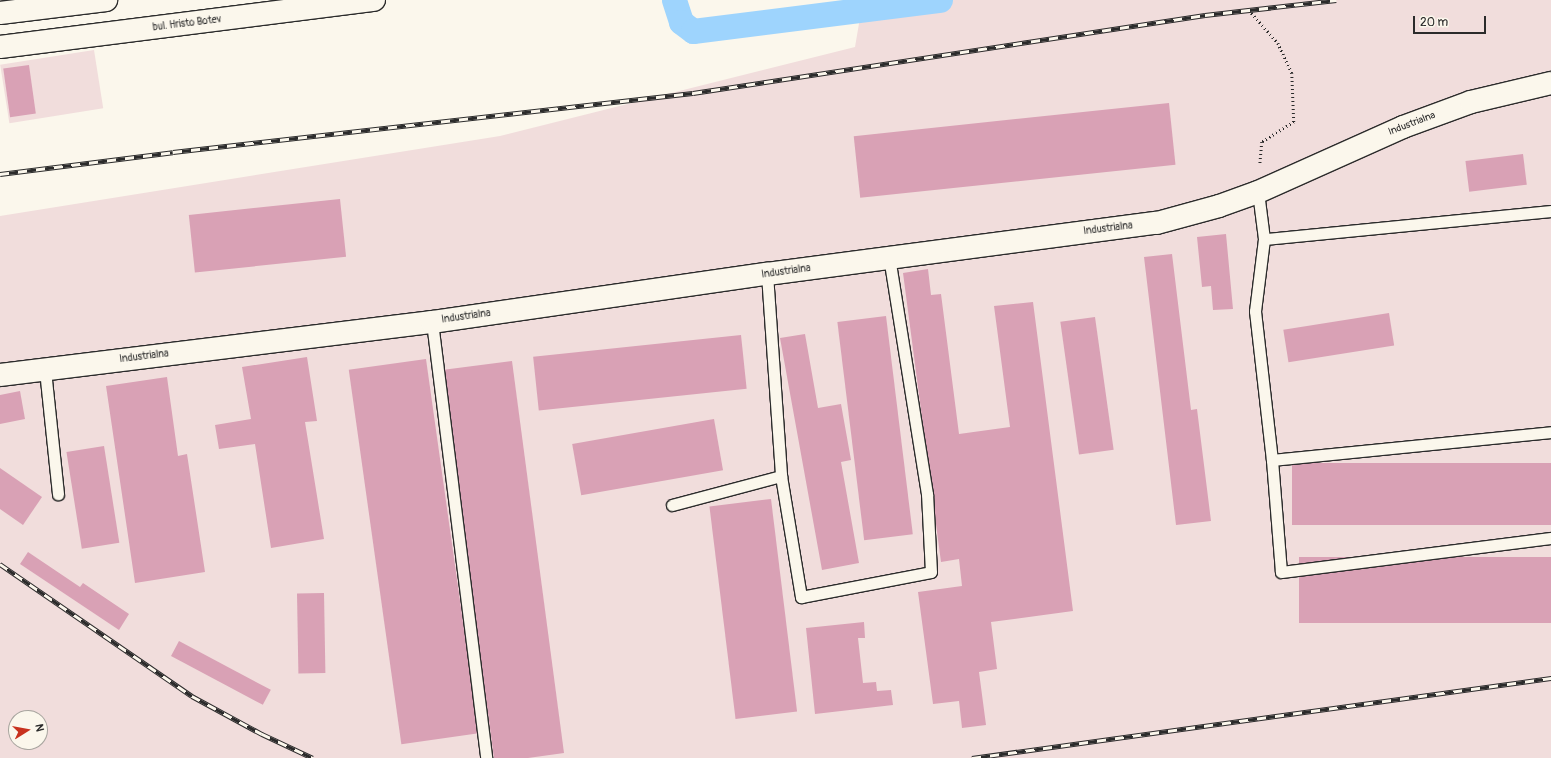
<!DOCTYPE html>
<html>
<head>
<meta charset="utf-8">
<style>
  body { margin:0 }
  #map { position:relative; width:1551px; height:758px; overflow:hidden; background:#fbf7ec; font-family:Pangolin,sans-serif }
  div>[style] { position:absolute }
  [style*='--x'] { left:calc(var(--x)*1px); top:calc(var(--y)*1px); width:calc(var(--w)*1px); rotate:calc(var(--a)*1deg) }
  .built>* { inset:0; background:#f1dddc; transform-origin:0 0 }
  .canal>* { height:25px; margin:-12.5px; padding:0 12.5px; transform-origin:12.5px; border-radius:12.5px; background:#9ed4fd }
  .building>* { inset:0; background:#d9a1b5; transform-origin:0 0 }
  .path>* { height:2.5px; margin-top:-1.25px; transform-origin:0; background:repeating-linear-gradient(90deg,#2b2b2b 0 1px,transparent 0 4px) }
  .roads { filter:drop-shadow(1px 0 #2b2b2b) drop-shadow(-1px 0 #2b2b2b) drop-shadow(0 1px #2b2b2b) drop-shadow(0 -1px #2b2b2b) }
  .lane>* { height:11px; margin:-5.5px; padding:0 5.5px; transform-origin:5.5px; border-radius:5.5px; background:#fbf7ec }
  .street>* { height:22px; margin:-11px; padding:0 11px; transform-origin:11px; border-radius:11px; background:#fbf7ec }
  .secondary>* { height:22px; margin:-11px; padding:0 11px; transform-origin:11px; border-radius:11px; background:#fbf7ec }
  .rail>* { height:4.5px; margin-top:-2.25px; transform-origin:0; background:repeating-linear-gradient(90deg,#fbf7ec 0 9px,#2b2b2b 0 18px); box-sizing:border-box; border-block:1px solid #2b2b2b }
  span { translate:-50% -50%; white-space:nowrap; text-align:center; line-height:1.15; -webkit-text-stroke:3px #fbf7ec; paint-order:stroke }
  .street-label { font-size:10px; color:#2b2b2b }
  .north { position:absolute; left:8px; top:710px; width:40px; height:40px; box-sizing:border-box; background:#fbf7ec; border:1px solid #a8a59f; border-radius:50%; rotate:79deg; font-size:11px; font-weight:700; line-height:16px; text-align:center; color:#2b2b2b }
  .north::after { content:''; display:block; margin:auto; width:14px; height:18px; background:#c8321e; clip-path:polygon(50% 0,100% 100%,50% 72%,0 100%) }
  .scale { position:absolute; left:1413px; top:16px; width:73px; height:18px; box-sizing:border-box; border:2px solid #2b2b2b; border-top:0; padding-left:5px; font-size:12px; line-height:14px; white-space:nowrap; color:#2b2b2b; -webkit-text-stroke:3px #fbf7ec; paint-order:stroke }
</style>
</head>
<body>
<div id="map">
  <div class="built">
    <div style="clip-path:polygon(evenodd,863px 0,1551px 0,1551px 758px,0 758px,0 216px,500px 136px,855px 47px,863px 0,16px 718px,40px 718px,40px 742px,16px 742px,16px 718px)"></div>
    <div style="left:94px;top:50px;width:59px;height:95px;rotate:81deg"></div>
  </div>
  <div class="canal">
    <div style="--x:674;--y:0;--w:23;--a:72"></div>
    <div style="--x:681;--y:22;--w:15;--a:37"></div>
    <div style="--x:693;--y:31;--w:249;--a:-7.2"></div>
  </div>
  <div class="building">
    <div style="left:29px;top:65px;width:49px;height:26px;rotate:82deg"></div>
    <div style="left:1169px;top:103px;width:62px;height:317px;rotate:84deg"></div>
    <div style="left:1523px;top:154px;width:31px;height:58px;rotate:83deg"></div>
    <div style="left:340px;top:199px;width:58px;height:152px;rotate:84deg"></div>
    <div style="clip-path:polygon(1226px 234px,1233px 309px,1213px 310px,1211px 286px,1202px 287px,1197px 237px)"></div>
    <div style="clip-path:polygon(1172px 254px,1191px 410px,1197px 409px,1211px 521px,1176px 525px,1144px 257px)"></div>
    <div style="clip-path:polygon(928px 269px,931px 295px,941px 294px,959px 434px,1010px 427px,994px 306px,1033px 302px,1073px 611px,991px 622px,997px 669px,979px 672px,986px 725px,962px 728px,959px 701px,933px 704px,918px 592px,962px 586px,959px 559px,941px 562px,903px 273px)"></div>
    <div style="left:1389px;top:313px;width:33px;height:107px;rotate:81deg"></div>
    <div style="left:886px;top:316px;width:220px;height:49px;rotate:83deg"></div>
    <div style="left:1095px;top:317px;width:134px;height:35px;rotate:82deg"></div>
    <div style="clip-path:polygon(805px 334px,818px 408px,841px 404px,851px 460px,841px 462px,859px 563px,822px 570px,780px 338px)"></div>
    <div style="left:741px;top:335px;width:54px;height:209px;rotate:84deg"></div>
    <div style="clip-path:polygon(307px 357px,317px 421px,305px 422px,324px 539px,271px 548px,255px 444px,219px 449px,215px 425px,251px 419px,242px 367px)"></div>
    <div style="left:426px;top:359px;width:378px;height:78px;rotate:82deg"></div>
    <div style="clip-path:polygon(512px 361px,564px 753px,528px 758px,494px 758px,442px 370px)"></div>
    <div style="clip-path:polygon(167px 377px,178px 456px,187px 454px,205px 572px,135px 583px,106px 386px)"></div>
    <div style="clip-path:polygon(20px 391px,25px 419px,0 424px,0 395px)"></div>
    <div style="left:714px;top:419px;width:52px;height:144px;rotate:80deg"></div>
    <div style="left:104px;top:446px;width:98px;height:38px;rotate:81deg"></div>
    <div style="left:1551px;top:463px;width:62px;height:259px;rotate:90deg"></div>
    <div style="clip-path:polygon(0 468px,42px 497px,23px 525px,0 509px)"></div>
    <div style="left:771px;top:499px;width:214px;height:62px;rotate:83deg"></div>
    <div style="clip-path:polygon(28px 552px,80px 587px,83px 583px,129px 614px,119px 630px,20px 564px)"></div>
    <div style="left:1551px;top:557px;width:66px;height:252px;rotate:90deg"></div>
    <div style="left:324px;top:593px;width:80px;height:27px;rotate:89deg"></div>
    <div style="clip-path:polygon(864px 622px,865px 638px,858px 638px,863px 683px,876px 682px,877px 691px,891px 690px,893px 705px,815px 714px,806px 628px)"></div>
    <div style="left:179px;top:641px;width:104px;height:17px;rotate:28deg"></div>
  </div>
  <div class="path">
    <div style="--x:1249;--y:10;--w:44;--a:48.7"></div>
    <div style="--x:1278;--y:43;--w:33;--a:65"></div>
    <div style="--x:1292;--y:73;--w:49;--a:87.7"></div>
    <div style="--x:1294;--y:122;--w:38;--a:148"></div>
    <div style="--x:1262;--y:142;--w:23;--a:95"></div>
  </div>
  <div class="roads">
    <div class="lane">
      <div style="--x:1258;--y:192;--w:47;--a:82.7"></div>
      <div style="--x:1551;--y:211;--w:288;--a:174.4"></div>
      <div style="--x:1264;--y:239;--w:73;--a:97.1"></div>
      <div style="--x:1255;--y:311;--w:150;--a:83.5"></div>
      <div style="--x:1272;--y:460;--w:112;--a:85.4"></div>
      <div style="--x:1281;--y:572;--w:272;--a:-7.2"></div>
      <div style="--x:767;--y:274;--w:202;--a:86"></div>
      <div style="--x:781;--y:476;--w:123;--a:80.6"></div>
      <div style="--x:801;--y:597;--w:132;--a:-10.9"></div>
      <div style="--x:931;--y:572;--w:78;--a:-92.9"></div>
      <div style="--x:927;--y:494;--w:239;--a:-99.1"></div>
      <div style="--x:432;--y:322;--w:439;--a:82.9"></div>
      <div style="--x:45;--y:370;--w:125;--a:84"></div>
      <div style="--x:1272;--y:460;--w:280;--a:-5.7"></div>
      <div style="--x:672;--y:505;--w:113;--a:-14.9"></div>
    </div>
    <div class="street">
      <div style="--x:0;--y:375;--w:435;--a:-7"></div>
      <div style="--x:432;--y:322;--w:338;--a:-8.2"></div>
      <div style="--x:767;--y:274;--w:393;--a:-7.5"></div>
      <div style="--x:1157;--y:223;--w:64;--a:-15.3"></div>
      <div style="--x:1219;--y:206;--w:41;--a:-19.7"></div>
      <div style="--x:1258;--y:192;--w:159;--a:-24.1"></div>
      <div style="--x:1403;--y:127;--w:72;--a:-20.2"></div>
      <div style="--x:1471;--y:102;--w:82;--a:-13.4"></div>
    </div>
    <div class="secondary">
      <div style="--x:0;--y:13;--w:107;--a:-7"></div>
      <div style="--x:0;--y:47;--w:377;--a:-7.2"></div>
    </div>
  </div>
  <div class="rail">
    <div style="--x:0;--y:174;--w:174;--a:-7.2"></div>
    <div style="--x:173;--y:152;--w:523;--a:-6.47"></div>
    <div style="--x:693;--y:93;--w:518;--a:-8.66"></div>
    <div style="--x:1205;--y:15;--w:132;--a:-6.5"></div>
    <div style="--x:0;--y:564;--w:233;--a:34.5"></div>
    <div style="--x:192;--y:696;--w:80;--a:28.5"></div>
    <div style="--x:262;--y:734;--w:56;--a:25.2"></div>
    <div style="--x:972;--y:758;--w:585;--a:-7.87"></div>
  </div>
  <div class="street-label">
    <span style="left:187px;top:24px;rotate:-7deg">bul. Hristo Botev</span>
    <span style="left:1412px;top:124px;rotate:-21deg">Industrialna</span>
    <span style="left:1108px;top:229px;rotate:-7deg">Industrialna</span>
    <span style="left:786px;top:272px;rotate:-8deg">Industrialna</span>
    <span style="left:466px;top:317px;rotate:-8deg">Industrialna</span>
    <span style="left:144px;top:357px;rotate:-7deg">Industrialna</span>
  </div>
  <div class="north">N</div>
  <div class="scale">20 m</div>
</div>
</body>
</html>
